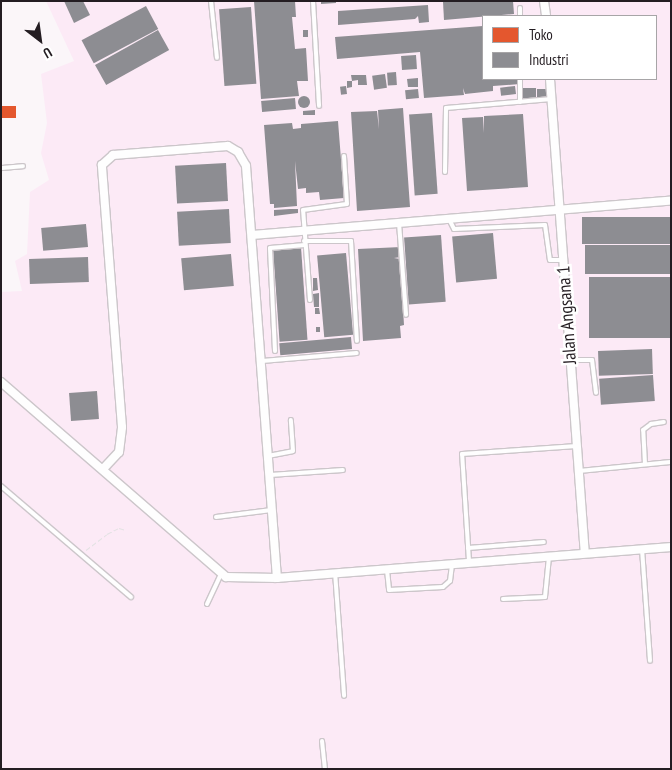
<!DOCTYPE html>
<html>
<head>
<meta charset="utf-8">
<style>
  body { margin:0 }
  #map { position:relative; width:672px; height:770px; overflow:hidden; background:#fbf6f9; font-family:"PT Sans Narrow",sans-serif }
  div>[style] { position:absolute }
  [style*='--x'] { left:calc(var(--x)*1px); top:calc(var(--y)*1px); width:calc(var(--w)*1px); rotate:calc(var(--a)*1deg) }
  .built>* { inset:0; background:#fceaf6 }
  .shops>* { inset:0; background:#e4572e; transform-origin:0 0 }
  .industry>* { inset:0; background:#8d8d92; transform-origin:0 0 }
  .round { border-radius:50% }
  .path>* { height:1px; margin-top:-0.5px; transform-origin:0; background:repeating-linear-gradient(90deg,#e3e2e3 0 5px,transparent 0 7.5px) }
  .roads { filter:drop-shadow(1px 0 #ccc6ca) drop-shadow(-1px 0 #ccc6ca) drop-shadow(0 1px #ccc6ca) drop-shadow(0 -1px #ccc6ca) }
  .service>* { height:4px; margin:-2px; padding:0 2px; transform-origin:2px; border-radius:2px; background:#fefefe }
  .minor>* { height:8px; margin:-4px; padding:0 4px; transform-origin:4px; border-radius:4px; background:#fefefe }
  span { translate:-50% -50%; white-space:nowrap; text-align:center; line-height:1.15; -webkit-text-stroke:5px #fff; paint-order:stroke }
  .street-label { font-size:18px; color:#241d22 }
  .frame { position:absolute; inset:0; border:2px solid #241d22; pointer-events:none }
  .legend { position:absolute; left:482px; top:15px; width:175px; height:65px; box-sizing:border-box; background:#fff; border:1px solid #a7a5a7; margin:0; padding:6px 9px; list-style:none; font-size:15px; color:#241d22 }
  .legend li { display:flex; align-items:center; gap:10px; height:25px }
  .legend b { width:25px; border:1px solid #a7a5a7 }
  .north { position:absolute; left:15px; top:15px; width:50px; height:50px; -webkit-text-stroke:4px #fff; paint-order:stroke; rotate:150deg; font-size:14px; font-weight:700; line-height:20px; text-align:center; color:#241d22 }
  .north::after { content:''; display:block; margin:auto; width:18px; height:22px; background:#241d22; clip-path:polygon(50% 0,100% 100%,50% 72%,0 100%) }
</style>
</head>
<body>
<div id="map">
  <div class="built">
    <div style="clip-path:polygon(evenodd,46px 1px,671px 1px,671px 769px,1px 769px,1px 292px,22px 291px,15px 261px,27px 254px,30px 192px,49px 180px,41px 153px,47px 123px,41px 74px,74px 61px,46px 1px,483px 16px,656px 16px,656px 79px,483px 79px,483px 16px)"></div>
  </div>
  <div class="shops">
    <div style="left:1px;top:106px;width:15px;height:12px"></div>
  </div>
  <div class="industry">
    <div style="clip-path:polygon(64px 1px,83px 1px,90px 15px,74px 23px)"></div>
    <div style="clip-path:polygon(254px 1px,295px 1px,296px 17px,292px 17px,295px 49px,306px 48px,308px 81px,297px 81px,299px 96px,261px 99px)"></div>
    <div style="clip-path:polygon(321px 1px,336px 1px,336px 3px,321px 4px)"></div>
    <div style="clip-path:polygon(513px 1px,514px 14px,444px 20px,443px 2px)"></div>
    <div style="clip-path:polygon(428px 5px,429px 22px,419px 23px,418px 16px,415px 19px,338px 25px,338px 11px)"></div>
    <div style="left:146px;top:6px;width:26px;height:73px;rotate:62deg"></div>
    <div style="left:251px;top:7px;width:77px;height:32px;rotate:86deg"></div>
    <div style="clip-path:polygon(483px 26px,483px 79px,519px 79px,520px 84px,493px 86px,493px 91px,465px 94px,463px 88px,464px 95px,424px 98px,420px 52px,337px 59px,335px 37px)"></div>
    <div style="left:158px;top:30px;width:23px;height:72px;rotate:61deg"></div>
    <div style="left:303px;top:30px;width:5px;height:7px"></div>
    <div style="left:416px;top:55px;width:14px;height:15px;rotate:86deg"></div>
    <div style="left:396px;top:72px;width:13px;height:9px;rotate:86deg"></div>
    <div style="left:385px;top:74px;width:14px;height:13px;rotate:82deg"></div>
    <div style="clip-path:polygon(351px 75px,366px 75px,367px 85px,358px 85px,358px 80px,352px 81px)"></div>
    <div style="clip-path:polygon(418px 78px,418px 87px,408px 87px,407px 79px)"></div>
    <div style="clip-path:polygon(347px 81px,352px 81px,352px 87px,347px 88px)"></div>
    <div style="left:346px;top:86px;width:8px;height:6px;rotate:83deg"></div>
    <div style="left:515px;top:86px;width:8px;height:15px;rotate:83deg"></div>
    <div style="left:536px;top:88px;width:10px;height:14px;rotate:90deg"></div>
    <div style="left:418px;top:89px;width:9px;height:13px;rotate:84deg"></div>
    <div style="left:546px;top:89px;width:9px;height:9px;rotate:90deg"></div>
    <div class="round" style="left:298px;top:96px;width:12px;height:12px"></div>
    <div style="left:295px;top:98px;width:11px;height:34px;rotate:85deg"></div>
    <div style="clip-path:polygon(403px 108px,410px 207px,357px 211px,351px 112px,377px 111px,379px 129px,378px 110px)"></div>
    <div style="clip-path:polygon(315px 110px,315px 115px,303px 115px,303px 111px)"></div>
    <div style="left:432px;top:113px;width:81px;height:23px;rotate:86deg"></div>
    <div style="clip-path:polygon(523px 114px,528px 187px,467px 191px,462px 118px,483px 117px,484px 133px,484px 116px)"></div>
    <div style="clip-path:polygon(338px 121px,344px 198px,320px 200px,319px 192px,306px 193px,306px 188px,298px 189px,295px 161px,297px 206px,274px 208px,274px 204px,270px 204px,264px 125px,292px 123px,293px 129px,301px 128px,301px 124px)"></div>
    <div style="left:226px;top:163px;width:38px;height:51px;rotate:87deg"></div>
    <div style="left:229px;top:209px;width:34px;height:52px;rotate:87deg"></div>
    <div style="clip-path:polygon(290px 209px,298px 209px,298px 213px,274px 216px,274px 210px)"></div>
    <div style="left:671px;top:217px;width:27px;height:89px;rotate:90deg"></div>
    <div style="left:86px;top:224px;width:23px;height:45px;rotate:85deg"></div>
    <div style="left:493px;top:233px;width:46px;height:41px;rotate:85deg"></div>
    <div style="left:441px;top:235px;width:67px;height:37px;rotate:86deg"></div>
    <div style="left:671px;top:245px;width:29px;height:86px;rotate:90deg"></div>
    <div style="left:301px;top:247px;width:93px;height:28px;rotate:86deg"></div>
    <div style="clip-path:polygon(401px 247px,401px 257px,394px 258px,400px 259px,404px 325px,400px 326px,401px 338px,363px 341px,358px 249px)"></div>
    <div style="left:346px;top:253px;width:82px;height:29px;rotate:85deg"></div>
    <div style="left:231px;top:254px;width:32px;height:50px;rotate:85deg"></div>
    <div style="left:88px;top:257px;width:25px;height:59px;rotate:88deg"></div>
    <div style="left:671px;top:277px;width:61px;height:82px;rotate:90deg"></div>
    <div style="clip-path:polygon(313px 278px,317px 278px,318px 290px,313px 291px)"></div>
    <div style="clip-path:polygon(319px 293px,319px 307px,314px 307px,313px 294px)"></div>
    <div style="clip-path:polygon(315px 308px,319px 308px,320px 314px,315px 314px)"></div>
    <div style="left:316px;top:327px;width:4px;height:5px"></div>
    <div style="left:351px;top:337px;width:12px;height:72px;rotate:85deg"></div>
    <div style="left:652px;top:349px;width:25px;height:54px;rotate:88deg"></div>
    <div style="left:653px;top:375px;width:26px;height:54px;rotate:86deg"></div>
    <div style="left:97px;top:391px;width:28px;height:28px;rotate:86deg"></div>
  </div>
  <div class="path">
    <div style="--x:86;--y:550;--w:26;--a:-37"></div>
    <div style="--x:107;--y:534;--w:13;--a:-27"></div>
    <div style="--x:119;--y:528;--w:7;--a:16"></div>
  </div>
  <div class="roads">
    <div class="service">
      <div style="--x:211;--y:1;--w:57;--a:84"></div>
      <div style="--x:313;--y:1;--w:105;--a:86.7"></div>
      <div style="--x:520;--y:8;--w:8;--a:90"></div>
      <div style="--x:520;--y:79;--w:23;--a:90"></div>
      <div style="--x:1;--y:168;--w:22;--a:-5"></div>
      <div style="--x:445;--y:172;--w:64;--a:-89.1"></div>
      <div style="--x:446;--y:108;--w:106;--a:-4.9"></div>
      <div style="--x:449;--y:219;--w:11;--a:63"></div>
      <div style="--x:454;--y:229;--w:91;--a:-2.5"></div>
      <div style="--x:545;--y:225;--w:35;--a:82"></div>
      <div style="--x:550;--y:260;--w:13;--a:0"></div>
      <div style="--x:399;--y:223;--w:92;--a:85.6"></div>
      <div style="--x:304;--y:241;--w:47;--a:0"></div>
      <div style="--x:351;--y:241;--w:100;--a:86.6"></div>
      <div style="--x:310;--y:300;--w:90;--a:-94.4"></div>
      <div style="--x:303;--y:210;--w:44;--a:-7.8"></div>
      <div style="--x:347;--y:204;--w:48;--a:-93.6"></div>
      <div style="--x:275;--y:351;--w:103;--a:-92.8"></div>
      <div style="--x:270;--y:248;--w:35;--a:-5"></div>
      <div style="--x:571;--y:360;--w:21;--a:0"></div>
      <div style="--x:592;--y:360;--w:33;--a:83"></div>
      <div style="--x:262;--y:361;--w:95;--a:-4.8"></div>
      <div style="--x:268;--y:456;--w:25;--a:-11"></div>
      <div style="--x:293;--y:451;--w:31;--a:-94"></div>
      <div style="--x:645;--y:464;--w:34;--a:-93"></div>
      <div style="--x:643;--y:430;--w:10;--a:-37"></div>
      <div style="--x:651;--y:424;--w:13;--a:-9"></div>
      <div style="--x:579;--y:471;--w:92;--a:-5.6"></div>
      <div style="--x:270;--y:475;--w:73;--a:-3.9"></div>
      <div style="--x:1;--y:486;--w:171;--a:40.5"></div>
      <div style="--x:216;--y:517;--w:56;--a:-7.1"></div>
      <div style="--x:468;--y:548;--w:76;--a:-4.5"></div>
      <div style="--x:642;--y:549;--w:112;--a:85.9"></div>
      <div style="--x:469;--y:561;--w:107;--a:-93.7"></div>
      <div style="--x:462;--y:454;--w:115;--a:-4"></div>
      <div style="--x:387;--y:570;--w:20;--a:84"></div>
      <div style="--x:389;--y:590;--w:54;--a:-3.2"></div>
      <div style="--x:443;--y:587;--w:9;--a:-41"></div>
      <div style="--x:450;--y:581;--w:16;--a:-83"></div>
      <div style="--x:335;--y:572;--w:124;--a:85.8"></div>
      <div style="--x:503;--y:599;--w:42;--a:-2.7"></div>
      <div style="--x:545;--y:597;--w:40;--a:-84.3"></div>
      <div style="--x:207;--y:604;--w:33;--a:-65"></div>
      <div style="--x:322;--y:741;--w:28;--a:84"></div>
    </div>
    <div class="minor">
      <div style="--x:544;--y:1;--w:15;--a:82"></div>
      <div style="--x:550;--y:79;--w:474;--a:85.8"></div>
      <div style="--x:253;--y:235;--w:419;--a:-4.7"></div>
      <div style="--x:1;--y:382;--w:298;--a:40.9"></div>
      <div style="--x:226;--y:577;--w:51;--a:1.1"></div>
      <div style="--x:277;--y:578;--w:395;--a:-4.5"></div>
      <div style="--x:103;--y:469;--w:23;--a:-47"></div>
      <div style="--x:119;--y:452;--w:25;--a:-83"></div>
      <div style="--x:122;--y:427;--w:263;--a:-94.4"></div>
      <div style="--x:102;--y:165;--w:15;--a:-42"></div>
      <div style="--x:113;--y:155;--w:115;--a:-4.5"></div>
      <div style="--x:228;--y:146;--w:12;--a:31"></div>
      <div style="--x:238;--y:152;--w:16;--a:60"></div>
      <div style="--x:246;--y:166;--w:413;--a:85.7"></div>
    </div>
  </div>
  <div class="street-label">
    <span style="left:567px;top:315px;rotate:-94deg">Jalan Angsana 1</span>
  </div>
  <div class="frame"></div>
  <ul class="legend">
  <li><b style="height:14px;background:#e4572e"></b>Toko</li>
  <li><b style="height:14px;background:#8d8d92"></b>Industri</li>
  </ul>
  <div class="north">U</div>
</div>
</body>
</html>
